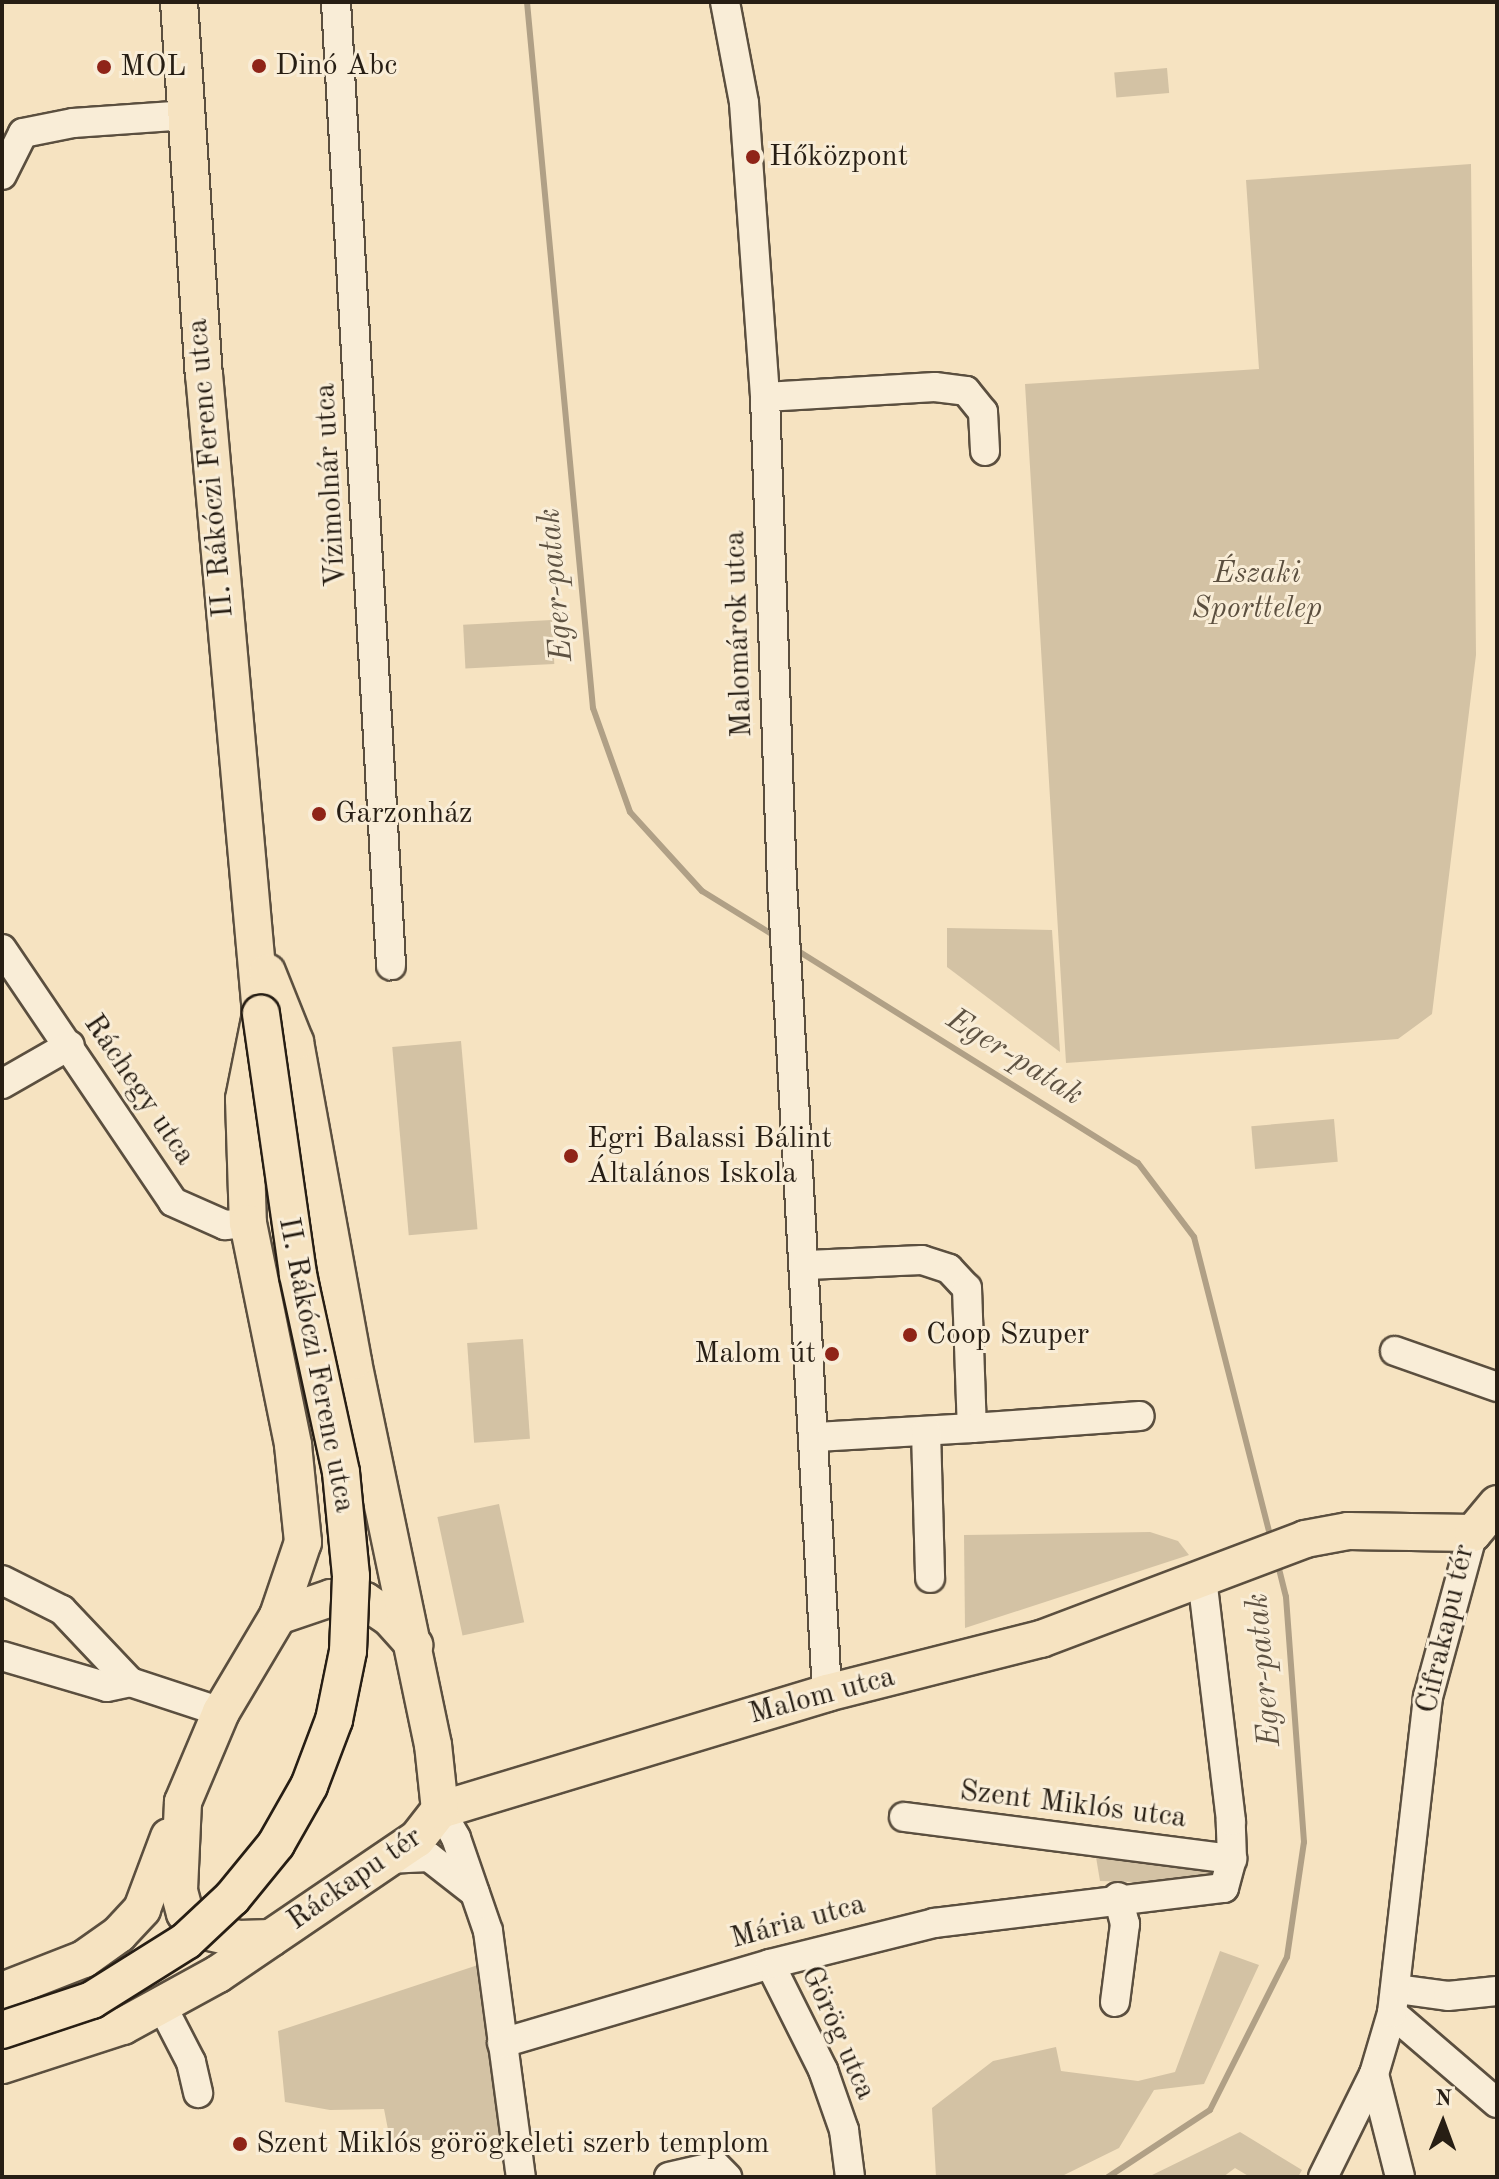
<!DOCTYPE html>
<html>
<head>
<meta charset="utf-8">
<style>
  body { margin:0 }
  #map { position:relative; width:1499px; height:2179px; overflow:hidden; background:#f6e3c1; font-family:"Old Standard TT",serif }
  div>[style] { position:absolute }
  [style*='--x'] { left:calc(var(--x)*1px); top:calc(var(--y)*1px); width:calc(var(--w)*1px); rotate:calc(var(--a)*1deg) }
  .green>* { inset:0; background:#d3c2a4; transform-origin:0 0 }
  .stream>* { height:6px; margin:-3px; padding:0 3px; transform-origin:3px; border-radius:3px; background:#b0a086 }
  .roads { filter:drop-shadow(2px 0 #5b4f3f) drop-shadow(-2px 0 #5b4f3f) drop-shadow(0 2px #5b4f3f) drop-shadow(0 -2px #5b4f3f) }
  .minor>* { height:28px; margin:-14px; padding:0 14px; transform-origin:14px; border-radius:14px; background:#f9edd7 }
  .major>* { height:36px; margin:-18px; padding:0 18px; transform-origin:18px; border-radius:18px; background:#f6e3c1 }
  .bridges { filter:drop-shadow(2px 0 #271e14) drop-shadow(-2px 0 #271e14) drop-shadow(0 2px #271e14) drop-shadow(0 -2px #271e14) }
  .major-bridge>* { height:36px; margin:-18px; padding:0 18px; transform-origin:18px; border-radius:18px; background:#f6e3c1 }
  .dots>* { width:22px; height:22px; translate:-50% -50%; box-sizing:border-box; border:4px solid #f9edd7; border-radius:50% }
  span { translate:-50% -50%; white-space:nowrap; text-align:center; line-height:1.15; -webkit-text-stroke:6px #f9edd7; paint-order:stroke }
  .poi-label { font-size:30px; color:#271e14 }
  .left { translate:0 -50%; text-align:left }
  .right { translate:-100% -50%; text-align:right }
  .street-label { font-size:30px; color:#271e14 }
  .park-label { font-size:30px; color:#5b4f3f; font-style:italic }
  .water-label { font-size:32px; color:#5e5242; font-style:italic }
  .frame { position:absolute; inset:0; border:4px solid #271e14; pointer-events:none }
  .north { position:absolute; left:1403px; top:2083px; width:80px; height:80px; -webkit-text-stroke:6px #f9edd7; paint-order:stroke; rotate:1deg; font-size:22px; font-weight:700; line-height:32px; text-align:center; color:#271e14 }
  .north::after { content:''; display:block; margin:auto; width:28px; height:36px; background:#271e14; clip-path:polygon(50% 0,100% 100%,50% 72%,0 100%) }
</style>
</head>
<body>
<div id="map">
  <div class="green">
    <div style="left:1167px;top:68px;width:25px;height:53px;rotate:85deg"></div>
    <div style="clip-path:polygon(1471px 164px,1476px 655px,1432px 1014px,1398px 1039px,1066px 1063px,1025px 384px,1259px 369px,1246px 180px)"></div>
    <div style="left:552px;top:620px;width:44px;height:89px;rotate:87deg"></div>
    <div style="clip-path:polygon(947px 928px,1052px 930px,1060px 1052px,947px 967px)"></div>
    <div style="left:461px;top:1041px;width:189px;height:69px;rotate:85deg"></div>
    <div style="left:1334px;top:1119px;width:43px;height:83px;rotate:85deg"></div>
    <div style="left:523px;top:1339px;width:100px;height:56px;rotate:86deg"></div>
    <div style="left:499px;top:1504px;width:121px;height:63px;rotate:78deg"></div>
    <div style="clip-path:polygon(1150px 1532px,1178px 1541px,1189px 1555px,965px 1628px,964px 1535px)"></div>
    <div style="clip-path:polygon(1095px 1851px,1207px 1868px,1214px 1877px,1205px 1884px,1100px 1881px)"></div>
    <div style="clip-path:polygon(1220px 1951px,1259px 1965px,1204px 2084px,1154px 2090px,1119px 2148px,1060px 2177px,936px 2177px,932px 2108px,993px 2061px,1056px 2047px,1061px 2071px,1138px 2081px,1175px 2072px)"></div>
    <div style="clip-path:polygon(478px 1965px,506px 2140px,390px 2140px,384px 2109px,330px 2110px,285px 2102px,278px 2031px)"></div>
    <div style="clip-path:polygon(1240px 2132px,1302px 2170px,1298px 2177px,1250px 2177px,1235px 2168px,1223px 2177px,1148px 2177px)"></div>
  </div>
  <div class="stream">
    <div style="--x:527;--y:2;--w:709;--a:84.66"></div>
    <div style="--x:593;--y:708;--w:110;--a:70.4"></div>
    <div style="--x:630;--y:812;--w:107;--a:47.7"></div>
    <div style="--x:702;--y:891;--w:86;--a:31.7"></div>
    <div style="--x:795;--y:949;--w:404;--a:32"></div>
    <div style="--x:1138;--y:1163;--w:93;--a:52.9"></div>
    <div style="--x:1194;--y:1237;--w:312;--a:75.7"></div>
    <div style="--x:1108;--y:2177;--w:122;--a:-33.3"></div>
    <div style="--x:1210;--y:2110;--w:171;--a:-63.3"></div>
    <div style="--x:1287;--y:1957;--w:116;--a:-81.6"></div>
    <div style="--x:1304;--y:1842;--w:246;--a:-94.2"></div>
    <div style="--x:1286;--y:1597;--w:37;--a:-104"></div>
  </div>
  <div class="roads">
    <div class="minor">
      <div style="--x:336;--y:2;--w:965;--a:86.73"></div>
      <div style="--x:725;--y:2;--w:103;--a:79.3"></div>
      <div style="--x:744;--y:103;--w:295;--a:85.9"></div>
      <div style="--x:765;--y:397;--w:485;--a:88"></div>
      <div style="--x:782;--y:882;--w:812;--a:86.82"></div>
      <div style="--x:2;--y:175;--w:47;--a:-63.4"></div>
      <div style="--x:23;--y:133;--w:51;--a:-11.3"></div>
      <div style="--x:73;--y:123;--w:115;--a:-4"></div>
      <div style="--x:765;--y:397;--w:170;--a:-3.4"></div>
      <div style="--x:935;--y:387;--w:31;--a:7"></div>
      <div style="--x:966;--y:391;--w:27;--a:51"></div>
      <div style="--x:983;--y:412;--w:39;--a:87"></div>
      <div style="--x:2;--y:949;--w:305;--a:55.9"></div>
      <div style="--x:173;--y:1202;--w:57;--a:23.9"></div>
      <div style="--x:225;--y:1225;--w:23;--a:-5"></div>
      <div style="--x:2;--y:1084;--w:78;--a:-29.8"></div>
      <div style="--x:807;--y:1265;--w:115;--a:-2.5"></div>
      <div style="--x:922;--y:1260;--w:28;--a:18"></div>
      <div style="--x:949;--y:1269;--w:26;--a:47"></div>
      <div style="--x:967;--y:1288;--w:140;--a:88"></div>
      <div style="--x:972;--y:1428;--w:156;--a:176.7"></div>
      <div style="--x:1395;--y:1351;--w:108;--a:19.4"></div>
      <div style="--x:972;--y:1428;--w:168;--a:-4.1"></div>
      <div style="--x:926;--y:1431;--w:147;--a:88.4"></div>
      <div style="--x:2;--y:1580;--w:67;--a:26.6"></div>
      <div style="--x:62;--y:1610;--w:99;--a:46.6"></div>
      <div style="--x:130;--y:1682;--w:96;--a:18.2"></div>
      <div style="--x:2;--y:1656;--w:109;--a:16.4"></div>
      <div style="--x:107;--y:1687;--w:24;--a:-12"></div>
      <div style="--x:440;--y:1810;--w:32;--a:60"></div>
      <div style="--x:456;--y:1838;--w:98;--a:71"></div>
      <div style="--x:488;--y:1931;--w:248;--a:82.4"></div>
      <div style="--x:904;--y:1817;--w:331;--a:7.3"></div>
      <div style="--x:387;--y:1859;--w:42;--a:-2.7"></div>
      <div style="--x:429;--y:1857;--w:58;--a:38"></div>
      <div style="--x:770;--y:1964;--w:119;--a:63.4"></div>
      <div style="--x:823;--y:2070;--w:64;--a:70.7"></div>
      <div style="--x:844;--y:2130;--w:47;--a:82.7"></div>
      <div style="--x:1397;--y:1989;--w:51;--a:7.8"></div>
      <div style="--x:1448;--y:1996;--w:49;--a:-5.8"></div>
      <div style="--x:1115;--y:2002;--w:79;--a:-82.7"></div>
      <div style="--x:1125;--y:1924;--w:28;--a:-105"></div>
      <div style="--x:162;--y:2006;--w:63;--a:62.6"></div>
      <div style="--x:191;--y:2062;--w:32;--a:77"></div>
      <div style="--x:1392;--y:2013;--w:138;--a:40.6"></div>
      <div style="--x:502;--y:2043;--w:279;--a:-16.4"></div>
      <div style="--x:770;--y:1964;--w:169;--a:-14"></div>
      <div style="--x:934;--y:1923;--w:292;--a:-6.9"></div>
      <div style="--x:1224;--y:1888;--w:30;--a:-75"></div>
      <div style="--x:1232;--y:1859;--w:38;--a:-92"></div>
      <div style="--x:1231;--y:1821;--w:245;--a:-96.8"></div>
      <div style="--x:1374;--y:2074;--w:106;--a:75.8"></div>
      <div style="--x:669;--y:2177;--w:48;--a:-13.2"></div>
      <div style="--x:716;--y:2166;--w:16;--a:45"></div>
      <div style="--x:1323;--y:2177;--w:115;--a:-63.7"></div>
      <div style="--x:1374;--y:2074;--w:64;--a:-73.6"></div>
      <div style="--x:1392;--y:2013;--w:318;--a:-83.5"></div>
      <div style="--x:1428;--y:1697;--w:170;--a:-74.7"></div>
    </div>
    <div class="major">
      <div style="--x:179;--y:2;--w:373;--a:86.2"></div>
      <div style="--x:204;--y:374;--w:643;--a:84.91"></div>
      <div style="--x:261;--y:1014;--w:87;--a:101.3"></div>
      <div style="--x:244;--y:1099;--w:124;--a:88.2"></div>
      <div style="--x:248;--y:1223;--w:227;--a:78.5"></div>
      <div style="--x:293;--y:1445;--w:98;--a:84.1"></div>
      <div style="--x:303;--y:1542;--w:78;--a:108.7"></div>
      <div style="--x:278;--y:1616;--w:112;--a:120.7"></div>
      <div style="--x:221;--y:1712;--w:98;--a:112.9"></div>
      <div style="--x:183;--y:1802;--w:89;--a:92.6"></div>
      <div style="--x:179;--y:1891;--w:23;--a:75"></div>
      <div style="--x:185;--y:1913;--w:31;--a:38"></div>
      <div style="--x:209;--y:1932;--w:31;--a:13"></div>
      <div style="--x:239;--y:1939;--w:32;--a:-2"></div>
      <div style="--x:278;--y:1616;--w:56;--a:-18.8"></div>
      <div style="--x:331;--y:1598;--w:34;--a:5"></div>
      <div style="--x:365;--y:1601;--w:29;--a:34"></div>
      <div style="--x:389;--y:1617;--w:38;--a:48"></div>
      <div style="--x:440;--y:1810;--w:404;--a:-16.8"></div>
      <div style="--x:827;--y:1693;--w:221;--a:-14.2"></div>
      <div style="--x:1041;--y:1639;--w:282;--a:-20.7"></div>
      <div style="--x:1305;--y:1539;--w:44;--a:-10.5"></div>
      <div style="--x:1348;--y:1531;--w:125;--a:0.9"></div>
      <div style="--x:1473;--y:1533;--w:38;--a:-50"></div>
      <div style="--x:2;--y:1991;--w:88;--a:-21.3"></div>
      <div style="--x:84;--y:1959;--w:43;--a:-35.5"></div>
      <div style="--x:119;--y:1934;--w:34;--a:-47"></div>
      <div style="--x:142;--y:1909;--w:77;--a:-69.4"></div>
      <div style="--x:2;--y:2065;--w:127;--a:-17.9"></div>
      <div style="--x:123;--y:2026;--w:108;--a:-28.7"></div>
      <div style="--x:218;--y:1974;--w:240;--a:-34.2"></div>
      <div style="--x:417;--y:1839;--w:37;--a:-52"></div>
      <div style="--x:440;--y:1810;--w:65;--a:-96.1"></div>
      <div style="--x:433;--y:1745;--w:392;--a:-101.8"></div>
      <div style="--x:353;--y:1361;--w:324;--a:-100.3"></div>
      <div style="--x:295;--y:1042;--w:75;--a:-111.8"></div>
    </div>
  </div>
  <div class="bridges">
    <div class="major-bridge">
      <div style="--x:2;--y:2030;--w:95;--a:-18.4"></div>
      <div style="--x:92;--y:2000;--w:111;--a:-32.1"></div>
      <div style="--x:186;--y:1941;--w:63;--a:-43.1"></div>
      <div style="--x:232;--y:1898;--w:70;--a:-50.8"></div>
      <div style="--x:276;--y:1844;--w:67;--a:-60.4"></div>
      <div style="--x:309;--y:1786;--w:71;--a:-69.3"></div>
      <div style="--x:334;--y:1720;--w:70;--a:-78.5"></div>
      <div style="--x:348;--y:1651;--w:75;--a:-87.7"></div>
      <div style="--x:351;--y:1576;--w:104;--a:-95.5"></div>
      <div style="--x:341;--y:1472;--w:203;--a:-102.3"></div>
      <div style="--x:298;--y:1274;--w:263;--a:-98.1"></div>
    </div>
  </div>
  <div class="dots">
    <div style="left:259px;top:66px;background:#8f2418"></div>
    <div style="left:104px;top:67px;background:#8f2418"></div>
    <div style="left:753px;top:157px;background:#8f2418"></div>
    <div style="left:319px;top:814px;background:#8f2418"></div>
    <div style="left:571px;top:1156px;background:#8f2418"></div>
    <div style="left:910px;top:1335px;background:#8f2418"></div>
    <div style="left:832px;top:1354px;background:#8f2418"></div>
    <div style="left:240px;top:2144px;background:#8f2418"></div>
  </div>
  <div class="poi-label">
    <span class="left" style="left:275px;top:66px">Dinó Abc</span>
    <span class="left" style="left:120px;top:67px">MOL</span>
    <span class="left" style="left:769px;top:157px">Hőközpont</span>
    <span class="left" style="left:335px;top:814px">Garzonház</span>
    <span class="left" style="left:587px;top:1156px">Egri Balassi Bálint<br>Általános Iskola</span>
    <span class="left" style="left:926px;top:1335px">Coop Szuper</span>
    <span class="right" style="left:816px;top:1354px">Malom út</span>
    <span class="left" style="left:256px;top:2144px">Szent Miklós görögkeleti szerb templom</span>
  </div>
  <div class="street-label">
    <span style="left:211px;top:468px;rotate:-95deg">II. Rákóczi Ferenc utca</span>
    <span style="left:331px;top:485px;rotate:-93deg">Vízimolnár utca</span>
    <span style="left:739px;top:634px;rotate:-92deg">Malomárok utca</span>
    <span style="left:139px;top:1090px;rotate:56deg">Ráchegy utca</span>
    <span style="left:316px;top:1365px;rotate:79deg">II. Rákóczi Ferenc utca</span>
    <span style="left:1446px;top:1629px;rotate:-77deg">Cifrakapu tér</span>
    <span style="left:822px;top:1696px;rotate:-15deg">Malom utca</span>
    <span style="left:1073px;top:1805px;rotate:7deg">Szent Miklós utca</span>
    <span style="left:355px;top:1879px;rotate:-35deg">Ráckapu tér</span>
    <span style="left:798px;top:1922px;rotate:-15deg">Mária utca</span>
    <span style="left:838px;top:2033px;rotate:66deg">Görög utca</span>
  </div>
  <div class="park-label">
    <span style="left:1257px;top:591px">Északi<br>Sporttelep</span>
  </div>
  <div class="water-label">
    <span style="left:557px;top:585px;rotate:-95deg">Eger-patak</span>
    <span style="left:1014px;top:1058px;rotate:32deg">Eger-patak</span>
    <span style="left:1265px;top:1670px;rotate:-95deg">Eger-patak</span>
  </div>
  <div class="frame"></div>
  <div class="north">N</div>
</div>
</body>
</html>
